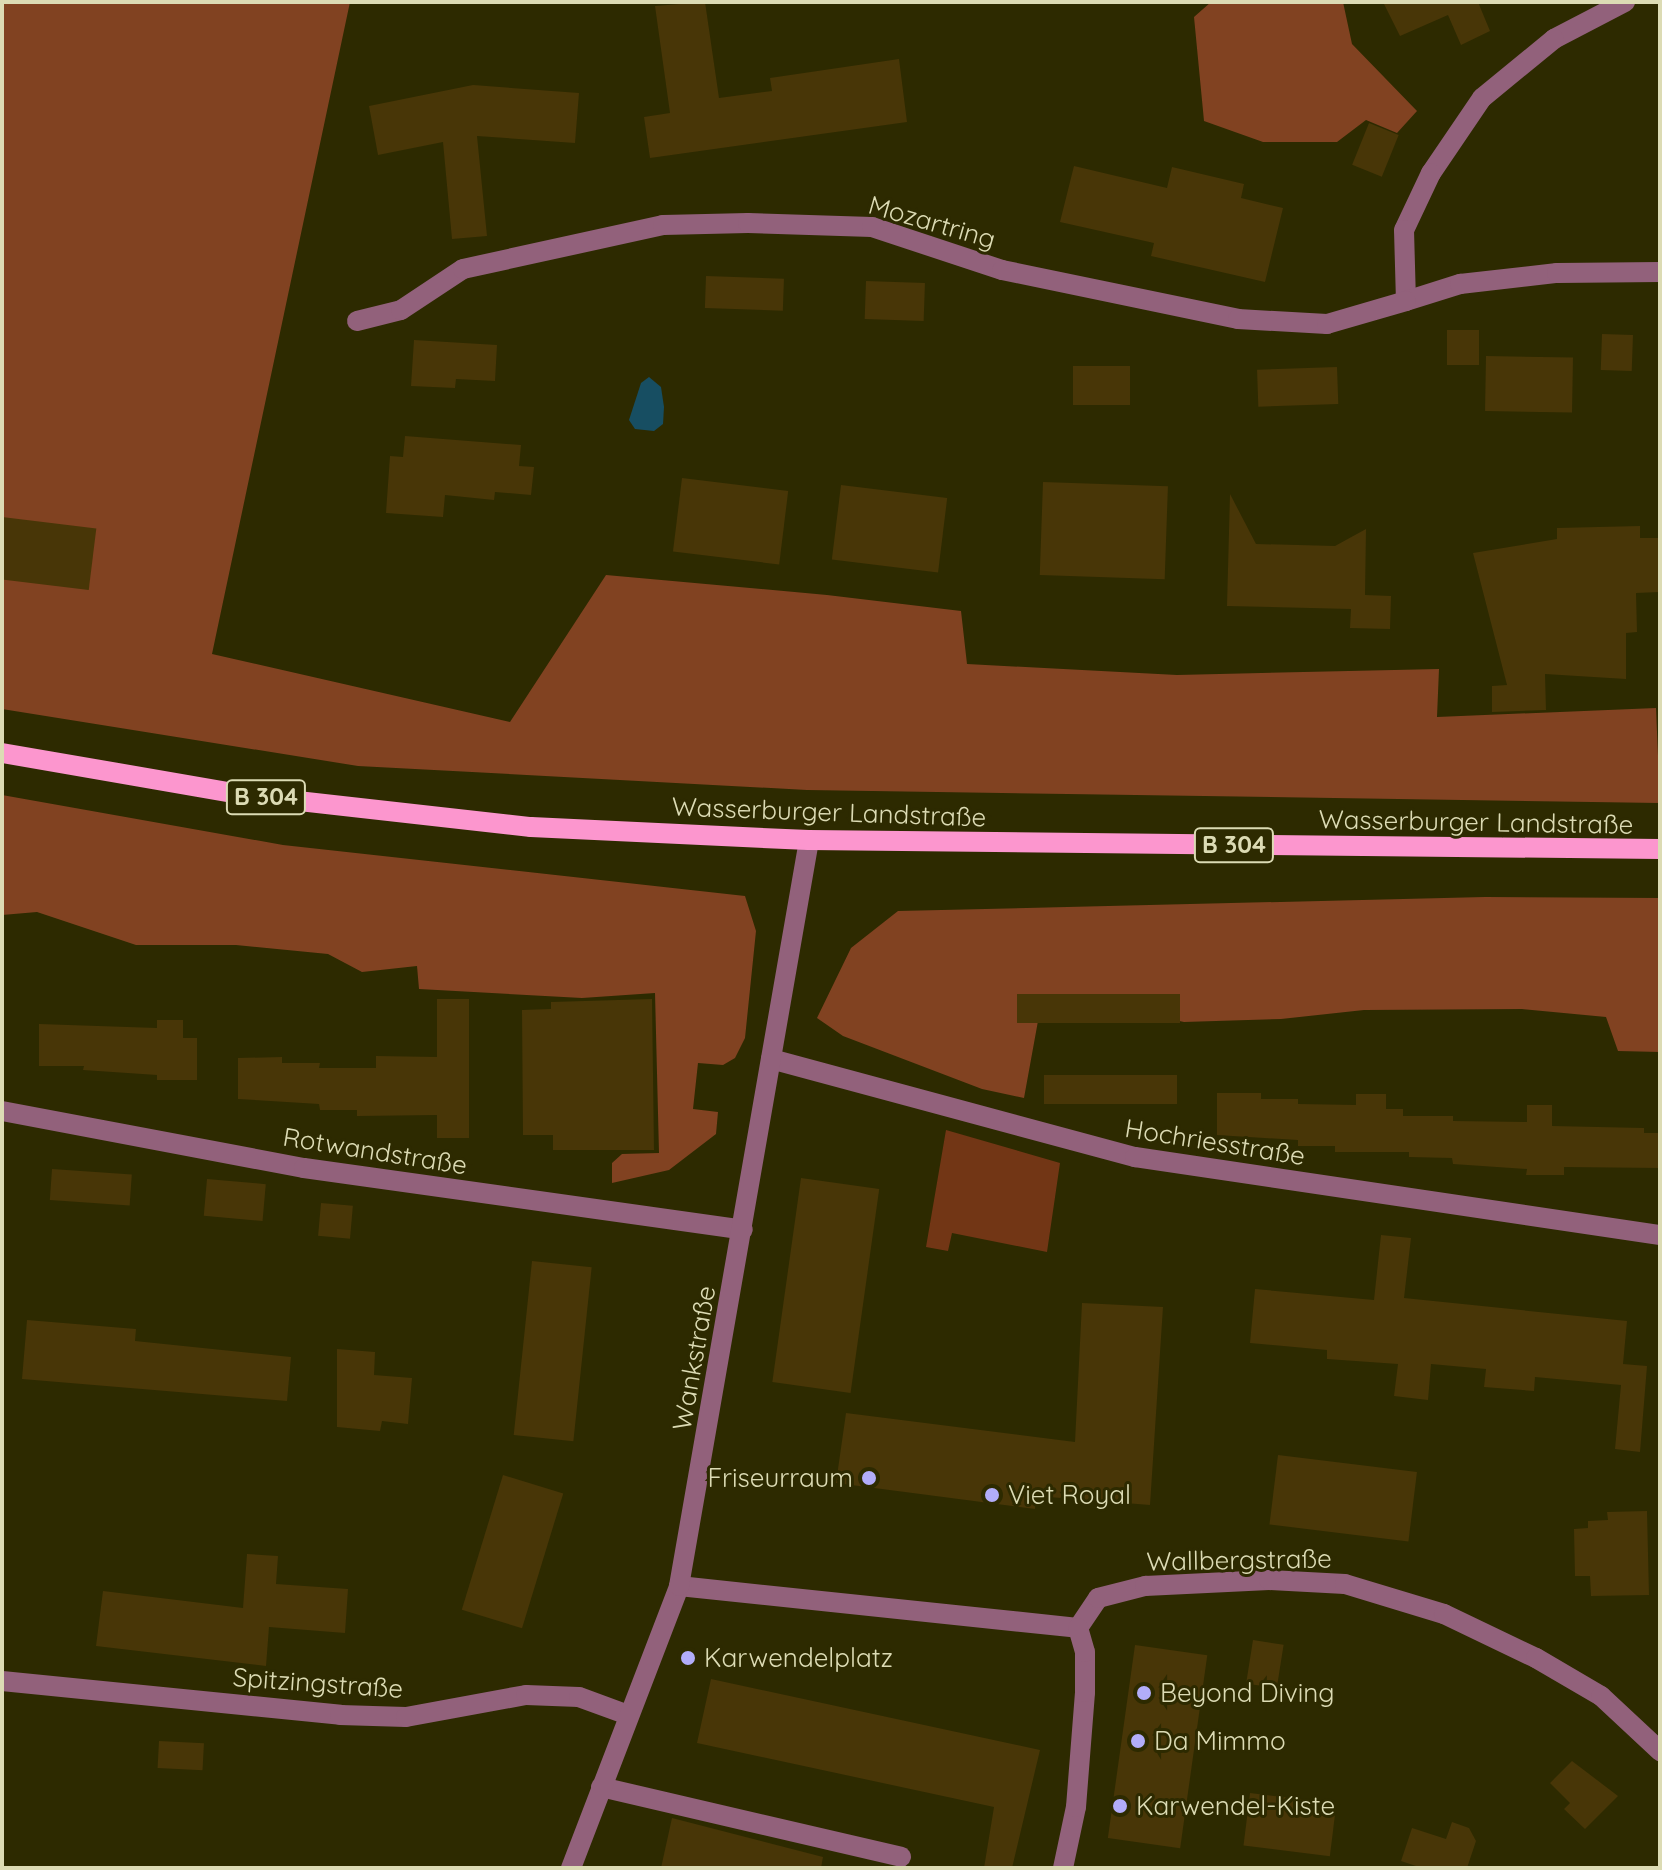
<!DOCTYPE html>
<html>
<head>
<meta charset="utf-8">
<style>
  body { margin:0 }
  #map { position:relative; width:1662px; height:1870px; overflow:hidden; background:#2d2a00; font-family:Quicksand,sans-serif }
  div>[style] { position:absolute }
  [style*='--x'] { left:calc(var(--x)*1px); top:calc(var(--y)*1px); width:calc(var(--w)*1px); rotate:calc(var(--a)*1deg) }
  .green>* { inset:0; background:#723615 }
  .forest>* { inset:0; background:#814221 }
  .water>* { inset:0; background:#174e62 }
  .building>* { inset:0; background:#483607; transform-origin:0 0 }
  .minor>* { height:20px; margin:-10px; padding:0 10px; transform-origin:10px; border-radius:10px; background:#92617b }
  .major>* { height:20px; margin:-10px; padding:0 10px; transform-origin:10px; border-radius:10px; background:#fc96ce }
  .dots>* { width:22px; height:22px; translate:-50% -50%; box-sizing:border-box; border:4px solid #2d2a00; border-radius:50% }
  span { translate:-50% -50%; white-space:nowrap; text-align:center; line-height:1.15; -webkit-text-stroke:6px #2d2a00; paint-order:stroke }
  .shield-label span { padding:2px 6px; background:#2d2a00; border:2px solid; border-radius:6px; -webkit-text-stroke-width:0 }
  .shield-label { font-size:24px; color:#dcdbb4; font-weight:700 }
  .street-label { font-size:26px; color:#dcdbb4 }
  .poi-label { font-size:26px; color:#dcdbb4 }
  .right { translate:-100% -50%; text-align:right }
  .left { translate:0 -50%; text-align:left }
  .frame { position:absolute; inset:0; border:4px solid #dcdbb4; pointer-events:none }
</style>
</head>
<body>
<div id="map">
  <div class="green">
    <div style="clip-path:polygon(946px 1130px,1060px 1163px,1047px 1252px,952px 1233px,948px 1251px,926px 1247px)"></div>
  </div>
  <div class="forest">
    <div style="clip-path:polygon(2px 2px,350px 2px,212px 654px,510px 722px,606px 575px,827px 595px,961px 611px,967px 664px,1177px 675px,1439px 669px,1437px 717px,1656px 708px,1660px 803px,807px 790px,358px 766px,2px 709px)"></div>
    <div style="clip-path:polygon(1211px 2px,1343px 2px,1352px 44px,1417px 111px,1397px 133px,1366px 120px,1337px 142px,1263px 142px,1204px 121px,1194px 17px)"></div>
    <div style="clip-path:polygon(2px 795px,283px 845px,745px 896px,756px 931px,745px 1038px,735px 1058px,723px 1065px,698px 1063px,693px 1109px,718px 1112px,716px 1134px,669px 1170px,612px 1183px,612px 1163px,622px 1154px,659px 1153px,655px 993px,582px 998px,419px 989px,417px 966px,362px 972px,328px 954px,236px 945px,136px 945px,37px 912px,2px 915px)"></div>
    <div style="clip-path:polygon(1485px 897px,1660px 898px,1660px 1052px,1618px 1051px,1606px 1017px,1522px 1009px,1364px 1010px,1281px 1019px,1184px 1022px,1069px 997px,1038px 1021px,1024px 1098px,982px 1089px,843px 1036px,817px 1018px,851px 948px,898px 911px)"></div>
  </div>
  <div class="water">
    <div style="clip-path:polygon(649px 377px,661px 387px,664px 407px,663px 424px,654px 431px,635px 429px,629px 420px,641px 383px)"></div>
  </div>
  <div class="building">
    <div style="clip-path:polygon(705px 2px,719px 98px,772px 91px,770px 78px,899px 59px,907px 122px,650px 158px,644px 117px,670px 113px,655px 6px)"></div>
    <div style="clip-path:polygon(1383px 2px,1478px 2px,1490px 31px,1461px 45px,1448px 15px,1400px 36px)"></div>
    <div style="clip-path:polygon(473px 85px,579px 93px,575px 143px,477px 136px,487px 236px,452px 239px,443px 142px,378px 155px,369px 106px)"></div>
    <div style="left:1369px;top:123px;width:32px;height:45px;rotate:22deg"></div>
    <div style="clip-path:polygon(1074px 166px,1167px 188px,1172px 167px,1244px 184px,1241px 198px,1283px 208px,1265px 282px,1151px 256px,1154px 243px,1060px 222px)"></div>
    <div style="left:706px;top:276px;width:78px;height:32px;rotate:2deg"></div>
    <div style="left:866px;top:281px;width:59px;height:38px;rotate:2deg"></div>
    <div style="left:1447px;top:330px;width:32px;height:35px"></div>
    <div style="left:1602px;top:334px;width:31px;height:36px;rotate:2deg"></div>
    <div style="clip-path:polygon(414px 340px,497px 345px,495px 381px,456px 379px,455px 388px,411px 386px)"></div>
    <div style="left:1486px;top:356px;width:87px;height:55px;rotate:1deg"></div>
    <div style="left:1073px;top:366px;width:57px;height:39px"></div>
    <div style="left:1337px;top:367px;width:37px;height:80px;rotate:88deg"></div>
    <div style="clip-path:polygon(405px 436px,521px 445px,519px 466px,534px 467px,531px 495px,495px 492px,494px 500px,445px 495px,443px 517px,386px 513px,390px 456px,403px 457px)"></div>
    <div style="left:682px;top:478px;width:107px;height:74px;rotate:7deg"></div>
    <div style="left:1043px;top:482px;width:125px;height:93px;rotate:2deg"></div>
    <div style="left:841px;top:485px;width:107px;height:75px;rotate:7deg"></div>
    <div style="clip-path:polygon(1230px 494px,1256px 544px,1335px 546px,1366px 529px,1365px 595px,1391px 596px,1390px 629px,1350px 628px,1351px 609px,1227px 606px)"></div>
    <div style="left:2px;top:517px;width:95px;height:62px;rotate:7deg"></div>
    <div style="clip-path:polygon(1640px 526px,1640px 538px,1660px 538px,1660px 592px,1636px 593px,1637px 632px,1626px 633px,1626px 679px,1545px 674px,1546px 710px,1492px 712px,1492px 686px,1507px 685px,1473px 553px,1557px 539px,1557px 528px)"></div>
    <div style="left:1017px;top:994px;width:163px;height:29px"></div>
    <div style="clip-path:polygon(437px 999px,469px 999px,469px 1138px,437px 1138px,437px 1115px,357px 1116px,357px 1110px,320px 1110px,319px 1104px,238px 1099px,238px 1058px,282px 1057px,282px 1063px,320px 1063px,319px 1068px,376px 1068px,376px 1056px,437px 1057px)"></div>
    <div style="clip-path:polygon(652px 999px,654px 1150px,553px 1150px,553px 1135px,523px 1135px,522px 1010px,551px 1009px,551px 1002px)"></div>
    <div style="clip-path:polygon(157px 1020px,183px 1020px,183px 1038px,197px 1038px,197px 1080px,157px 1080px,157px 1075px,83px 1070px,84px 1066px,39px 1066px,39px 1024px,157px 1028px)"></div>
    <div style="left:1044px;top:1075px;width:133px;height:29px"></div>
    <div style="clip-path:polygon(1217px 1093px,1261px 1093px,1261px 1099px,1298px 1099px,1298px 1104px,1356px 1105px,1356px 1094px,1386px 1094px,1386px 1109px,1403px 1109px,1403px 1116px,1453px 1116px,1453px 1121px,1527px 1122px,1527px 1105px,1552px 1105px,1552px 1126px,1644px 1128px,1644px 1133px,1660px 1133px,1660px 1168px,1564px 1167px,1564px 1175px,1526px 1175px,1527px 1169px,1453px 1164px,1452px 1158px,1409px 1157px,1409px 1152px,1335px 1152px,1335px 1146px,1298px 1146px,1298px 1140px,1217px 1135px)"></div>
    <div style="left:52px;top:1169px;width:80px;height:31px;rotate:4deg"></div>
    <div style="left:801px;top:1178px;width:79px;height:206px;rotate:8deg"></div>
    <div style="left:207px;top:1179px;width:59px;height:37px;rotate:5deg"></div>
    <div style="left:321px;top:1203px;width:32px;height:33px;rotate:5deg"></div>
    <div style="clip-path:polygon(1381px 1235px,1411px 1238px,1404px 1298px,1627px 1321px,1623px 1364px,1647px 1366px,1640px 1452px,1615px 1449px,1621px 1385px,1535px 1377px,1534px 1391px,1484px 1387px,1486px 1369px,1431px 1364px,1428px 1400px,1394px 1396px,1398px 1364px,1327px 1359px,1327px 1350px,1250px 1343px,1255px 1289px,1374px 1300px)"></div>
    <div style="left:532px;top:1261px;width:60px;height:175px;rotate:6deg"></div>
    <div style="clip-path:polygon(1082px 1303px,1163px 1307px,1150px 1505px,1036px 1496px,1035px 1509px,836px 1483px,846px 1413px,1075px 1442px)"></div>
    <div style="clip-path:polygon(27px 1320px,136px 1329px,135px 1341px,291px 1357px,287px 1401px,22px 1379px)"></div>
    <div style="clip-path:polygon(337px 1349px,375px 1352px,374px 1375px,412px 1378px,408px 1424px,382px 1421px,380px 1431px,337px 1427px)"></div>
    <div style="left:1278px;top:1455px;width:140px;height:70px;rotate:7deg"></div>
    <div style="left:503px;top:1475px;width:63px;height:141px;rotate:17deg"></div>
    <div style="clip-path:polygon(1647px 1511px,1649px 1595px,1591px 1596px,1590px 1576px,1575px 1576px,1574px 1529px,1588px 1528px,1588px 1521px,1608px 1520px,1607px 1512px)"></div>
    <div style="clip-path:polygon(247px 1554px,278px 1556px,276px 1584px,348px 1589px,345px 1633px,269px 1627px,266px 1666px,96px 1646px,103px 1591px,243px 1608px)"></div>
    <div style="left:1253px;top:1640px;width:31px;height:44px;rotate:9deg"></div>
    <div style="left:1135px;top:1645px;width:73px;height:195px;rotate:8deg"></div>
    <div style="clip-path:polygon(711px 1679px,1040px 1750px,1012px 1868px,984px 1868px,994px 1807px,697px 1743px)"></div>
    <div style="left:159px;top:1741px;width:45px;height:27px;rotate:3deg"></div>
    <div style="clip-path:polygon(1572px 1761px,1618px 1796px,1585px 1829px,1564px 1809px,1570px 1803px,1550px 1783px)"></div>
    <div style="left:1250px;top:1793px;width:87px;height:53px;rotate:7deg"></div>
    <div style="clip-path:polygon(672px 1818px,823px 1857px,821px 1868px,661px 1868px)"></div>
    <div style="clip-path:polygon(1452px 1822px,1469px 1828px,1476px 1841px,1467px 1868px,1422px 1868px,1401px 1861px,1412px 1828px,1446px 1839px)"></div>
  </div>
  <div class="minor">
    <div style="--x:1625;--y:2;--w:80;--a:152.5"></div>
    <div style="--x:1554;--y:39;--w:93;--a:140.7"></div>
    <div style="--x:1482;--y:98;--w:91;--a:124.2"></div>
    <div style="--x:1431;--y:173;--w:63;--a:115.3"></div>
    <div style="--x:1404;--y:230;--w:71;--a:88.4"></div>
    <div style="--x:1406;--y:301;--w:57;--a:-17.5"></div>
    <div style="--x:1460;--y:284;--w:98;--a:-6.5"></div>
    <div style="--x:1557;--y:273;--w:103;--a:-0.6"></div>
    <div style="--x:357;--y:321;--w:45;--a:-14"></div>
    <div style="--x:401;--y:310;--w:74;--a:-33.5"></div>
    <div style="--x:463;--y:269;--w:205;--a:-12.4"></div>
    <div style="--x:663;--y:225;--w:85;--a:-1.3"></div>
    <div style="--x:748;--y:223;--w:124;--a:1.8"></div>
    <div style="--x:872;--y:227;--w:137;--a:18.3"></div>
    <div style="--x:1002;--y:270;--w:241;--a:11.7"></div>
    <div style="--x:1238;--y:319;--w:89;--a:3.2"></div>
    <div style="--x:1327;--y:324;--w:82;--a:-16.2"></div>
    <div style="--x:771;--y:1059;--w:377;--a:15.1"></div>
    <div style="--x:1135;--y:1157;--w:531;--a:8.45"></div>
    <div style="--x:2;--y:1111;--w:307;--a:10.7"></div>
    <div style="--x:304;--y:1168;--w:443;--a:8"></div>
    <div style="--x:679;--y:1586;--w:401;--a:6"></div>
    <div style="--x:1078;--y:1628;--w:36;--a:-56"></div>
    <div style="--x:1098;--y:1598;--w:49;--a:-14.3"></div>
    <div style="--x:1145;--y:1586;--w:124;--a:-2.8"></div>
    <div style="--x:1269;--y:1580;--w:76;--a:3"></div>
    <div style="--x:1345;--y:1584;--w:103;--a:16.9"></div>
    <div style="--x:1444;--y:1614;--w:102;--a:25.6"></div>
    <div style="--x:1536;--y:1658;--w:75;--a:30.3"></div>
    <div style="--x:1601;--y:1696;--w:81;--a:43"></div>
    <div style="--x:2;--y:1681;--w:340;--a:5.7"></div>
    <div style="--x:340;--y:1715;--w:66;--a:1.7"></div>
    <div style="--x:406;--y:1717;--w:122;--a:-10.4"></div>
    <div style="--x:526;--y:1695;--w:53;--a:2.2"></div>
    <div style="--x:579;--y:1697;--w:52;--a:20.2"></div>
    <div style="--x:601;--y:1787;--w:308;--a:13.1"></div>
    <div style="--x:571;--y:1868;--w:302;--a:-69"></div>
    <div style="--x:679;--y:1586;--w:757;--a:-80.11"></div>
    <div style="--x:1063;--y:1868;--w:62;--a:-78"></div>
    <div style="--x:1076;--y:1807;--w:115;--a:-85.5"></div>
    <div style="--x:1085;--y:1692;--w:40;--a:-90"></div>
    <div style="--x:1085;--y:1652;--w:25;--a:-106"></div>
  </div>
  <div class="major">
    <div style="--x:2;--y:753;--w:247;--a:9.8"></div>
    <div style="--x:245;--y:795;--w:288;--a:6.4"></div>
    <div style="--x:531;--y:827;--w:278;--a:2.7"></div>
    <div style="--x:809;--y:840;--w:851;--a:0.61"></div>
  </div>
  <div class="dots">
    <div style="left:869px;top:1478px;background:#b2adf9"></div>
    <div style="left:992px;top:1495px;background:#b2adf9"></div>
    <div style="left:688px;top:1658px;background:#b2adf9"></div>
    <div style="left:1144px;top:1693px;background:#b2adf9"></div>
    <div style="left:1138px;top:1741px;background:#b2adf9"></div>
    <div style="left:1120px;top:1806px;background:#b2adf9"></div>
  </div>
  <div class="shield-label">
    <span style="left:266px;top:797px">B 304</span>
    <span style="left:1234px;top:845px">B 304</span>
  </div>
  <div class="street-label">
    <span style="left:932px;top:222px;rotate:16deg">Mozartring</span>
    <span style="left:829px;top:812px;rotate:2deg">Wasserburger Landstraße</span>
    <span style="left:1476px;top:822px;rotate:1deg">Wasserburger Landstraße</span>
    <span style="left:1215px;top:1142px;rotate:9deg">Hochriesstraße</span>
    <span style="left:375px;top:1151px;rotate:9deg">Rotwandstraße</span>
    <span style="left:694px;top:1358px;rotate:-80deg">Wankstraße</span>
    <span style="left:1239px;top:1560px;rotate:-1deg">Wallbergstraße</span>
    <span style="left:318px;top:1683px;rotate:4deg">Spitzingstraße</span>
  </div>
  <div class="poi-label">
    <span class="right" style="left:853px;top:1478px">Friseurraum</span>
    <span class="left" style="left:1008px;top:1495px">Viet Royal</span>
    <span class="left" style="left:704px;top:1658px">Karwendelplatz</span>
    <span class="left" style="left:1160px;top:1693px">Beyond Diving</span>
    <span class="left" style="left:1154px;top:1741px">Da Mimmo</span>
    <span class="left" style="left:1136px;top:1806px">Karwendel-Kiste</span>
  </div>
  <div class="frame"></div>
</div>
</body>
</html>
